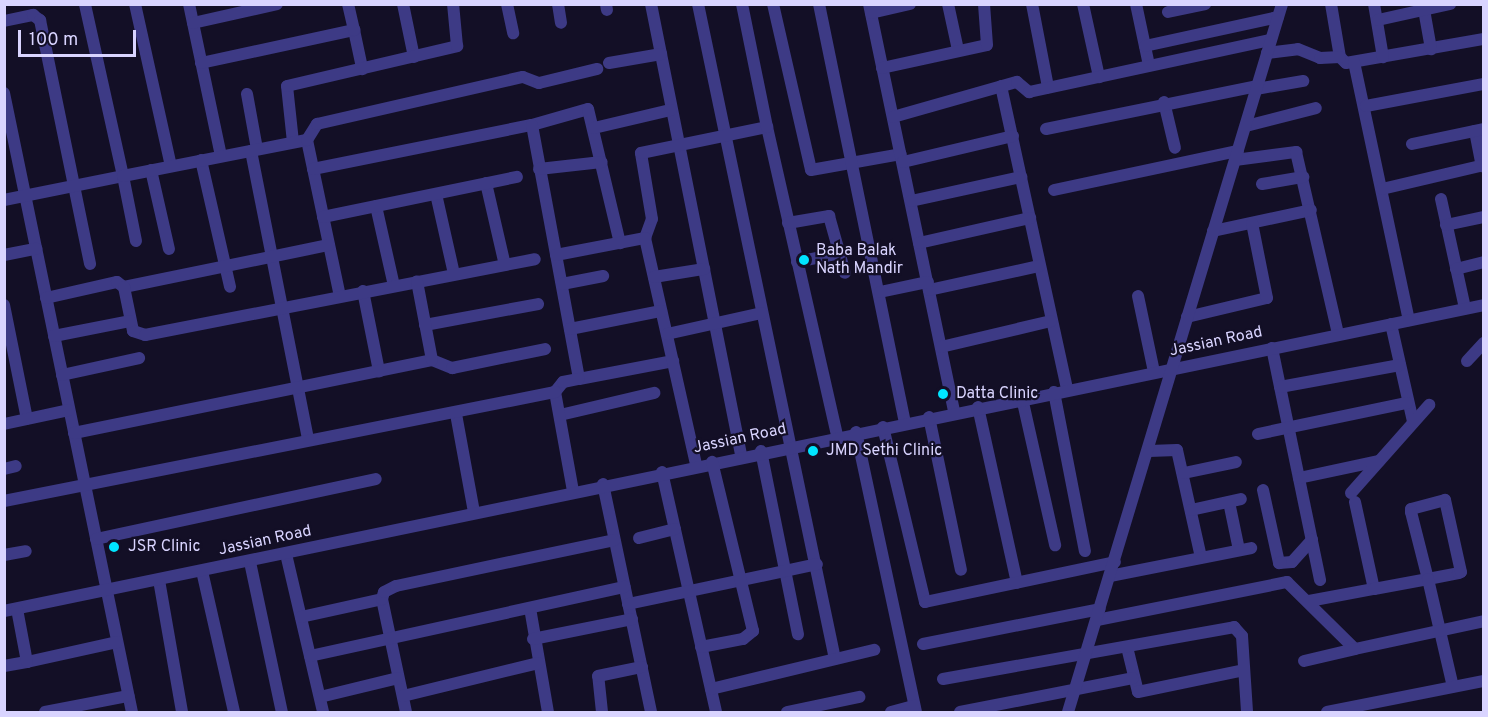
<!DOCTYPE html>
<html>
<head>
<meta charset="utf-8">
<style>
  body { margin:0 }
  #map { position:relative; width:1488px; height:717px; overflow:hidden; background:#130f26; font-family:Overpass,sans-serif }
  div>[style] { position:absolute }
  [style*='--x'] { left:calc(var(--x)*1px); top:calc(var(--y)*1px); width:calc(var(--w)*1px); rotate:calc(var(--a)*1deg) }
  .minor>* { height:12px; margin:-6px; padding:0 6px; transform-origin:6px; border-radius:6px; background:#3d3a85 }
  .dots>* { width:16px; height:16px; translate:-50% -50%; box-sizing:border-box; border:3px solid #130f26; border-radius:50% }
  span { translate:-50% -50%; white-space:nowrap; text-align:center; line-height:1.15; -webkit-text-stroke:4.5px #130f26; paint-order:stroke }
  .poi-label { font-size:16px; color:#d9d4ff }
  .left { translate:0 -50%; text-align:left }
  .street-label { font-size:16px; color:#d9d4ff }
  .frame { position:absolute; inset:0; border:6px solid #d9d4ff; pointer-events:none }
  .scale { position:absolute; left:18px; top:30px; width:118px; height:27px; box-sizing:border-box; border:3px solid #d9d4ff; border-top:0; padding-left:8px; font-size:18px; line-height:21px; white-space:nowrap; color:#d9d4ff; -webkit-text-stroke:4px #130f26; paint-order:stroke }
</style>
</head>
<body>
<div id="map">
  <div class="minor">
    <div style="--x:135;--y:4;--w:166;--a:77.5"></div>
    <div style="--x:189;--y:4;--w:155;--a:78.1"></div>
    <div style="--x:403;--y:4;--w:54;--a:78.3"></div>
    <div style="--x:507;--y:4;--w:30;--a:78"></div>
    <div style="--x:558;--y:4;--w:19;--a:81"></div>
    <div style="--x:606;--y:4;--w:6;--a:81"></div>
    <div style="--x:651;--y:4;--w:460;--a:78.7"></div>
    <div style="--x:698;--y:4;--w:669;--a:78.19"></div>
    <div style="--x:773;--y:4;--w:170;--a:77.1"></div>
    <div style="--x:811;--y:170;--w:91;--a:-10.1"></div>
    <div style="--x:819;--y:4;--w:427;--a:78.4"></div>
    <div style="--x:869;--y:4;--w:417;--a:78.2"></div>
    <div style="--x:948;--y:4;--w:47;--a:77.7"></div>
    <div style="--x:1032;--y:4;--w:85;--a:79.1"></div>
    <div style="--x:1083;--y:4;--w:75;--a:77.6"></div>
    <div style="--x:1136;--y:4;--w:62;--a:78"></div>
    <div style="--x:1331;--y:4;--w:54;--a:80.4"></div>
    <div style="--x:1340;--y:57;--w:8;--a:45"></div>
    <div style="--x:1346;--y:63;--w:140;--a:-9.9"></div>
    <div style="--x:1374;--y:4;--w:54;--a:80.4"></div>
    <div style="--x:1423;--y:4;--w:46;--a:79.9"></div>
    <div style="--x:1168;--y:12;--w:38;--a:-12"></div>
    <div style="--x:871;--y:13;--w:40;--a:-13"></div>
    <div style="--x:1378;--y:20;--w:74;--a:-12.5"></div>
    <div style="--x:4;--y:21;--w:30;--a:-12"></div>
    <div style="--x:33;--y:15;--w:9;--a:36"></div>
    <div style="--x:40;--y:20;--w:249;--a:78.4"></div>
    <div style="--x:193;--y:23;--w:86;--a:-12.7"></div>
    <div style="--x:354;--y:30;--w:40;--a:78"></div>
    <div style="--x:1145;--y:46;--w:136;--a:-12.3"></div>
    <div style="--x:1267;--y:53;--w:31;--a:-7"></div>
    <div style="--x:1298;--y:49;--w:24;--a:22"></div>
    <div style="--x:1320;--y:58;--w:20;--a:-3"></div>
    <div style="--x:1354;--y:62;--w:264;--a:78"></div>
    <div style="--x:201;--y:63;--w:157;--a:-12.2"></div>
    <div style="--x:354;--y:30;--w:27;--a:-103"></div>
    <div style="--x:609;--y:63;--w:53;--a:-9.8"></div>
    <div style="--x:882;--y:68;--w:107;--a:-12.4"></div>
    <div style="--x:987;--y:45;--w:41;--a:-94.2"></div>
    <div style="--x:1001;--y:86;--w:310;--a:77.7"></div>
    <div style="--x:1256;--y:89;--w:48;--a:-9.7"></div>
    <div style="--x:4;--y:93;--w:632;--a:78.32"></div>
    <div style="--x:247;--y:94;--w:56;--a:79.7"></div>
    <div style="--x:1164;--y:102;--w:47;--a:76.6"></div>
    <div style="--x:1366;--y:106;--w:120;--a:-10.6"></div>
    <div style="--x:893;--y:117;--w:129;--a:-15.8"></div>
    <div style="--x:1017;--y:82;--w:16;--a:40"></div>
    <div style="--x:1029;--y:92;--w:247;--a:-12.2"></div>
    <div style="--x:532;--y:125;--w:58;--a:-15.9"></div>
    <div style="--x:588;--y:109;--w:138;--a:76.6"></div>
    <div style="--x:1246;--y:126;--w:72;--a:-14.4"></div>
    <div style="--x:767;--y:127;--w:317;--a:77.2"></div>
    <div style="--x:594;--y:128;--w:79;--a:-13.2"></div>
    <div style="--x:1046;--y:129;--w:215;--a:-11.5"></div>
    <div style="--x:1475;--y:131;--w:36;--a:79"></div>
    <div style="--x:307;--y:140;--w:159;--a:78.1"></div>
    <div style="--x:293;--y:142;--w:56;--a:-96.1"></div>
    <div style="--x:287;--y:86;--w:175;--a:-13.2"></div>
    <div style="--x:457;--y:46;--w:42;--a:-95.4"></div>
    <div style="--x:1412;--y:144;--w:74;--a:-11.8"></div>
    <div style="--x:251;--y:151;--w:294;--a:78.8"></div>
    <div style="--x:201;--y:160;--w:130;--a:77.1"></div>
    <div style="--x:1235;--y:160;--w:62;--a:-7.5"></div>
    <div style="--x:1296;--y:152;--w:187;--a:77"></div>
    <div style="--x:903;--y:162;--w:113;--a:-13.3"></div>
    <div style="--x:313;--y:169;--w:223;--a:-11.4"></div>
    <div style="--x:532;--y:125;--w:258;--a:79.5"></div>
    <div style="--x:579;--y:379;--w:96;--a:-10.8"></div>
    <div style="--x:539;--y:169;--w:63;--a:-6.3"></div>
    <div style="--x:151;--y:170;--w:81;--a:77.2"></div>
    <div style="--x:486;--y:183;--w:84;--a:77"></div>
    <div style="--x:1262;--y:184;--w:42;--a:-9.7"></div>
    <div style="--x:1382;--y:189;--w:105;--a:-13.2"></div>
    <div style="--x:1054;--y:190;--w:188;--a:-12"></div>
    <div style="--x:436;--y:194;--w:82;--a:77.3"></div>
    <div style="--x:1441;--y:199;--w:112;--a:77.6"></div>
    <div style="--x:4;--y:200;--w:121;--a:-11.4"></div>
    <div style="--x:123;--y:176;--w:176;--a:-102.5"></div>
    <div style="--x:911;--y:201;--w:113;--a:-12.3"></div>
    <div style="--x:376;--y:206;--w:82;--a:77.3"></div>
    <div style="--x:323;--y:217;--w:198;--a:-11.7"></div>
    <div style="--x:788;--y:223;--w:42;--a:-9.7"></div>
    <div style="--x:829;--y:216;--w:59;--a:74.3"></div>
    <div style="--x:1446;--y:225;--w:39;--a:-12"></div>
    <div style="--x:1213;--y:231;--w:100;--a:-12.1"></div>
    <div style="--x:645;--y:238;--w:20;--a:-70"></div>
    <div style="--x:652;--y:219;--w:67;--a:-99.5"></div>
    <div style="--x:641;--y:153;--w:129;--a:-11.7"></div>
    <div style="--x:767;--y:127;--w:126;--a:-101.5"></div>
    <div style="--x:136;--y:241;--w:66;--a:-101.3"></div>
    <div style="--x:123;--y:176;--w:187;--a:-11.1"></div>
    <div style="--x:307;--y:140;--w:19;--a:-58"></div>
    <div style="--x:317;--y:124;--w:211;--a:-12.9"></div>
    <div style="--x:523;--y:77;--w:17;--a:21"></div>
    <div style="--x:539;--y:83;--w:60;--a:-13.6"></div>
    <div style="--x:919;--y:243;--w:114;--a:-12.7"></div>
    <div style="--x:4;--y:255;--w:33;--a:-11"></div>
    <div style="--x:556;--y:255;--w:91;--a:-10.8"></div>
    <div style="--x:645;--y:238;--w:233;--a:77.3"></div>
    <div style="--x:797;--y:262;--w:44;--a:-11.8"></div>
    <div style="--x:1456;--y:269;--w:29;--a:-14"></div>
    <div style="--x:654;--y:277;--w:51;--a:-9.1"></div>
    <div style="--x:562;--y:284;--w:42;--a:-11"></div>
    <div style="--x:124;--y:287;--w:209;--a:-11.6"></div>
    <div style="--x:929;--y:290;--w:113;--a:-12.3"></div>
    <div style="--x:363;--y:291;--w:82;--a:78.7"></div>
    <div style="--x:880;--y:292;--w:49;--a:-11.8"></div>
    <div style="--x:1138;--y:296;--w:78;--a:78.1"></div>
    <div style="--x:46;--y:298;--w:73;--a:-12.7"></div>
    <div style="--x:117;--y:282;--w:9;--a:36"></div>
    <div style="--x:124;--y:287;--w:45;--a:78.4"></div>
    <div style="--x:133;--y:331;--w:13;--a:18"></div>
    <div style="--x:145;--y:335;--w:397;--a:-11"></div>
    <div style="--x:4;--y:305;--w:116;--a:78.6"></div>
    <div style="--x:1187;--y:317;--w:82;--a:-13.4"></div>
    <div style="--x:1267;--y:298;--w:76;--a:-101.3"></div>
    <div style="--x:1391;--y:324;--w:100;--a:77.3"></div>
    <div style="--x:425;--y:325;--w:115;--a:-10.5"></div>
    <div style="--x:570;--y:329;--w:93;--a:-11.2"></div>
    <div style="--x:667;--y:334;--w:97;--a:-12.5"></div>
    <div style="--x:54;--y:336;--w:77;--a:-11.2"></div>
    <div style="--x:941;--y:347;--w:113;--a:-13.3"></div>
    <div style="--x:1272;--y:348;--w:237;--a:78.3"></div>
    <div style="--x:432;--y:360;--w:22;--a:22"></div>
    <div style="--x:452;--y:368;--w:95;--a:-11.5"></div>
    <div style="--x:1467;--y:361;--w:25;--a:-47"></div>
    <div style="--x:62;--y:375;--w:79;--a:-12.4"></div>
    <div style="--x:1280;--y:387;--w:122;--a:-10.4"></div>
    <div style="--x:1054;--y:392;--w:162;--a:79"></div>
    <div style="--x:1022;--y:398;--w:151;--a:77.3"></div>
    <div style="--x:978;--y:407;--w:180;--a:77.5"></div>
    <div style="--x:456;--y:414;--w:100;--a:79.6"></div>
    <div style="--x:560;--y:415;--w:97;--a:-13.2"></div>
    <div style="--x:929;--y:417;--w:156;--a:78.2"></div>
    <div style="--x:4;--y:424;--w:66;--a:-12.2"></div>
    <div style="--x:883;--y:427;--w:180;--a:76.5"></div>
    <div style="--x:925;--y:602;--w:194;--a:-11.9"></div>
    <div style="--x:856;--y:432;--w:286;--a:77.9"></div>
    <div style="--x:74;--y:433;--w:365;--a:-11.5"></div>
    <div style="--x:432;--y:360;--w:80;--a:-100.8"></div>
    <div style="--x:1258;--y:434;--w:152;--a:-11.8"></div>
    <div style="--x:761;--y:451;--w:187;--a:78.6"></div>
    <div style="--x:1149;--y:451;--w:28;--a:-2"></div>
    <div style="--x:1177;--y:450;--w:110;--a:77.4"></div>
    <div style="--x:4;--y:469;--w:12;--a:-14"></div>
    <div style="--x:662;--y:472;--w:246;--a:77.3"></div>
    <div style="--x:1184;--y:473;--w:53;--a:-11.9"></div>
    <div style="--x:1299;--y:478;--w:82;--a:-12"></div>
    <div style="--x:603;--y:484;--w:233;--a:78.1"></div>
    <div style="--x:1263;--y:490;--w:75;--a:77.6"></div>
    <div style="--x:1279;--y:563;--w:13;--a:-4"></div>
    <div style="--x:1292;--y:562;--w:30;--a:-48"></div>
    <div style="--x:573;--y:491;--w:101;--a:-100.3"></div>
    <div style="--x:555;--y:392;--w:13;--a:-51"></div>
    <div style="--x:563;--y:382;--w:16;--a:-11"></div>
    <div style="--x:1351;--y:493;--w:118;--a:-48.4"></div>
    <div style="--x:4;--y:501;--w:562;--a:-11.19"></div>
    <div style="--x:1229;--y:502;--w:49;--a:78.2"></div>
    <div style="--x:1355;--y:502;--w:89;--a:77.7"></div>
    <div style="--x:1191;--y:510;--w:51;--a:-12.4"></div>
    <div style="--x:639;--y:538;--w:37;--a:-14"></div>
    <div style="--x:96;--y:539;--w:286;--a:-12.1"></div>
    <div style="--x:286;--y:554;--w:162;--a:76.8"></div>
    <div style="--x:4;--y:555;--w:22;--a:-10"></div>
    <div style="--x:250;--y:562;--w:153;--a:78"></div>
    <div style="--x:202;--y:571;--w:145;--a:77.2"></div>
    <div style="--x:1110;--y:576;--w:144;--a:-11.2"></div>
    <div style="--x:159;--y:580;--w:134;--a:80.1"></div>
    <div style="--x:382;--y:599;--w:116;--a:78"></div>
    <div style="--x:1309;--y:601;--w:66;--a:-10.5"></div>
    <div style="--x:1374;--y:589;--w:55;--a:-10.5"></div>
    <div style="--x:1428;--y:579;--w:31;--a:-11"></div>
    <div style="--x:1458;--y:573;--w:3;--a:-18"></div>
    <div style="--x:1461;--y:572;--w:74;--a:-102.5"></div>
    <div style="--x:1445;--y:500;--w:35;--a:165"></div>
    <div style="--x:1411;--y:509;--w:3;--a:90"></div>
    <div style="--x:1411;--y:512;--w:69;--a:75.8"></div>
    <div style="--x:1428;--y:579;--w:53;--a:77"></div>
    <div style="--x:1440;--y:631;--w:57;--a:76.9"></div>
    <div style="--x:628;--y:604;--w:193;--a:-11.9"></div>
    <div style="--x:530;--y:608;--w:106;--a:80.2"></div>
    <div style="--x:4;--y:611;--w:1511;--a:-11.68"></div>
    <div style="--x:301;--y:617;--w:83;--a:-12.5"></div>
    <div style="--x:382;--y:599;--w:7;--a:-74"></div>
    <div style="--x:384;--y:592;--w:13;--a:-27"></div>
    <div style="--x:396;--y:586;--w:223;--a:-11.9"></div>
    <div style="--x:1097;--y:620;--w:194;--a:-11.3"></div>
    <div style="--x:1287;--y:582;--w:95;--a:44.6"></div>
    <div style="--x:1355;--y:649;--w:132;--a:-12.2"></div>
    <div style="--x:533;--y:639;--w:101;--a:-11.4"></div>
    <div style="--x:923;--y:644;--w:180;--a:-11.2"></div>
    <div style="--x:701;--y:647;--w:43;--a:-10.8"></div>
    <div style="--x:743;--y:639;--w:13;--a:-39"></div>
    <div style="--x:753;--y:631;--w:174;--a:-103.6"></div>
    <div style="--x:1127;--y:647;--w:46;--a:76.3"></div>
    <div style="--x:1138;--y:692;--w:108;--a:-11.7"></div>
    <div style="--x:310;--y:656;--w:322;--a:-12.4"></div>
    <div style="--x:1304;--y:661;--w:52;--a:-13.2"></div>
    <div style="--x:27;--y:662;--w:92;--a:-12.5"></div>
    <div style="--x:4;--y:666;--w:23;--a:-10"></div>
    <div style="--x:27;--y:662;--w:54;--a:-100.7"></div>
    <div style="--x:943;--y:679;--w:296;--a:-10.1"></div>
    <div style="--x:1234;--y:627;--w:12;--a:48"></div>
    <div style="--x:1242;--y:636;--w:76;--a:86.2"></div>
    <div style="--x:711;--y:689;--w:168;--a:-13.5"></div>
    <div style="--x:403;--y:696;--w:139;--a:-13.7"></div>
    <div style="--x:320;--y:697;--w:80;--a:-13.7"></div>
    <div style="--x:45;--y:712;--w:85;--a:-10.9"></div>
    <div style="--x:602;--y:712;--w:36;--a:-96"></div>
    <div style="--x:598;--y:676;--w:45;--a:-11.6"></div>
    <div style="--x:787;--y:712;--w:74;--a:-11.8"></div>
    <div style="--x:891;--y:712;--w:24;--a:-15"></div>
    <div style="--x:960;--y:712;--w:176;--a:-11.1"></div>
    <div style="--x:1068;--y:712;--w:740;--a:-73.18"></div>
    <div style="--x:1327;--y:712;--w:160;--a:-11.2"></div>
  </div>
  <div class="dots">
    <div style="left:804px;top:260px;background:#00e5ff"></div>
    <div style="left:943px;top:394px;background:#00e5ff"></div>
    <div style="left:813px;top:451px;background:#00e5ff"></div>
    <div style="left:114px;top:547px;background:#00e5ff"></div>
  </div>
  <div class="poi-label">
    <span class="left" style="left:816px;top:260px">Baba Balak<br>Nath Mandir</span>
    <span class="left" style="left:956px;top:394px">Datta Clinic</span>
    <span class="left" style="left:826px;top:451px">JMD Sethi Clinic</span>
    <span class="left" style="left:128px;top:547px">JSR Clinic</span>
  </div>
  <div class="street-label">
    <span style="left:1216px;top:342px;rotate:-12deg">Jassian Road</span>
    <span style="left:740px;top:439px;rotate:-12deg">Jassian Road</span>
    <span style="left:265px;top:541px;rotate:-12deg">Jassian Road</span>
  </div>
  <div class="frame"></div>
  <div class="scale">100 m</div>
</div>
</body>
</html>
